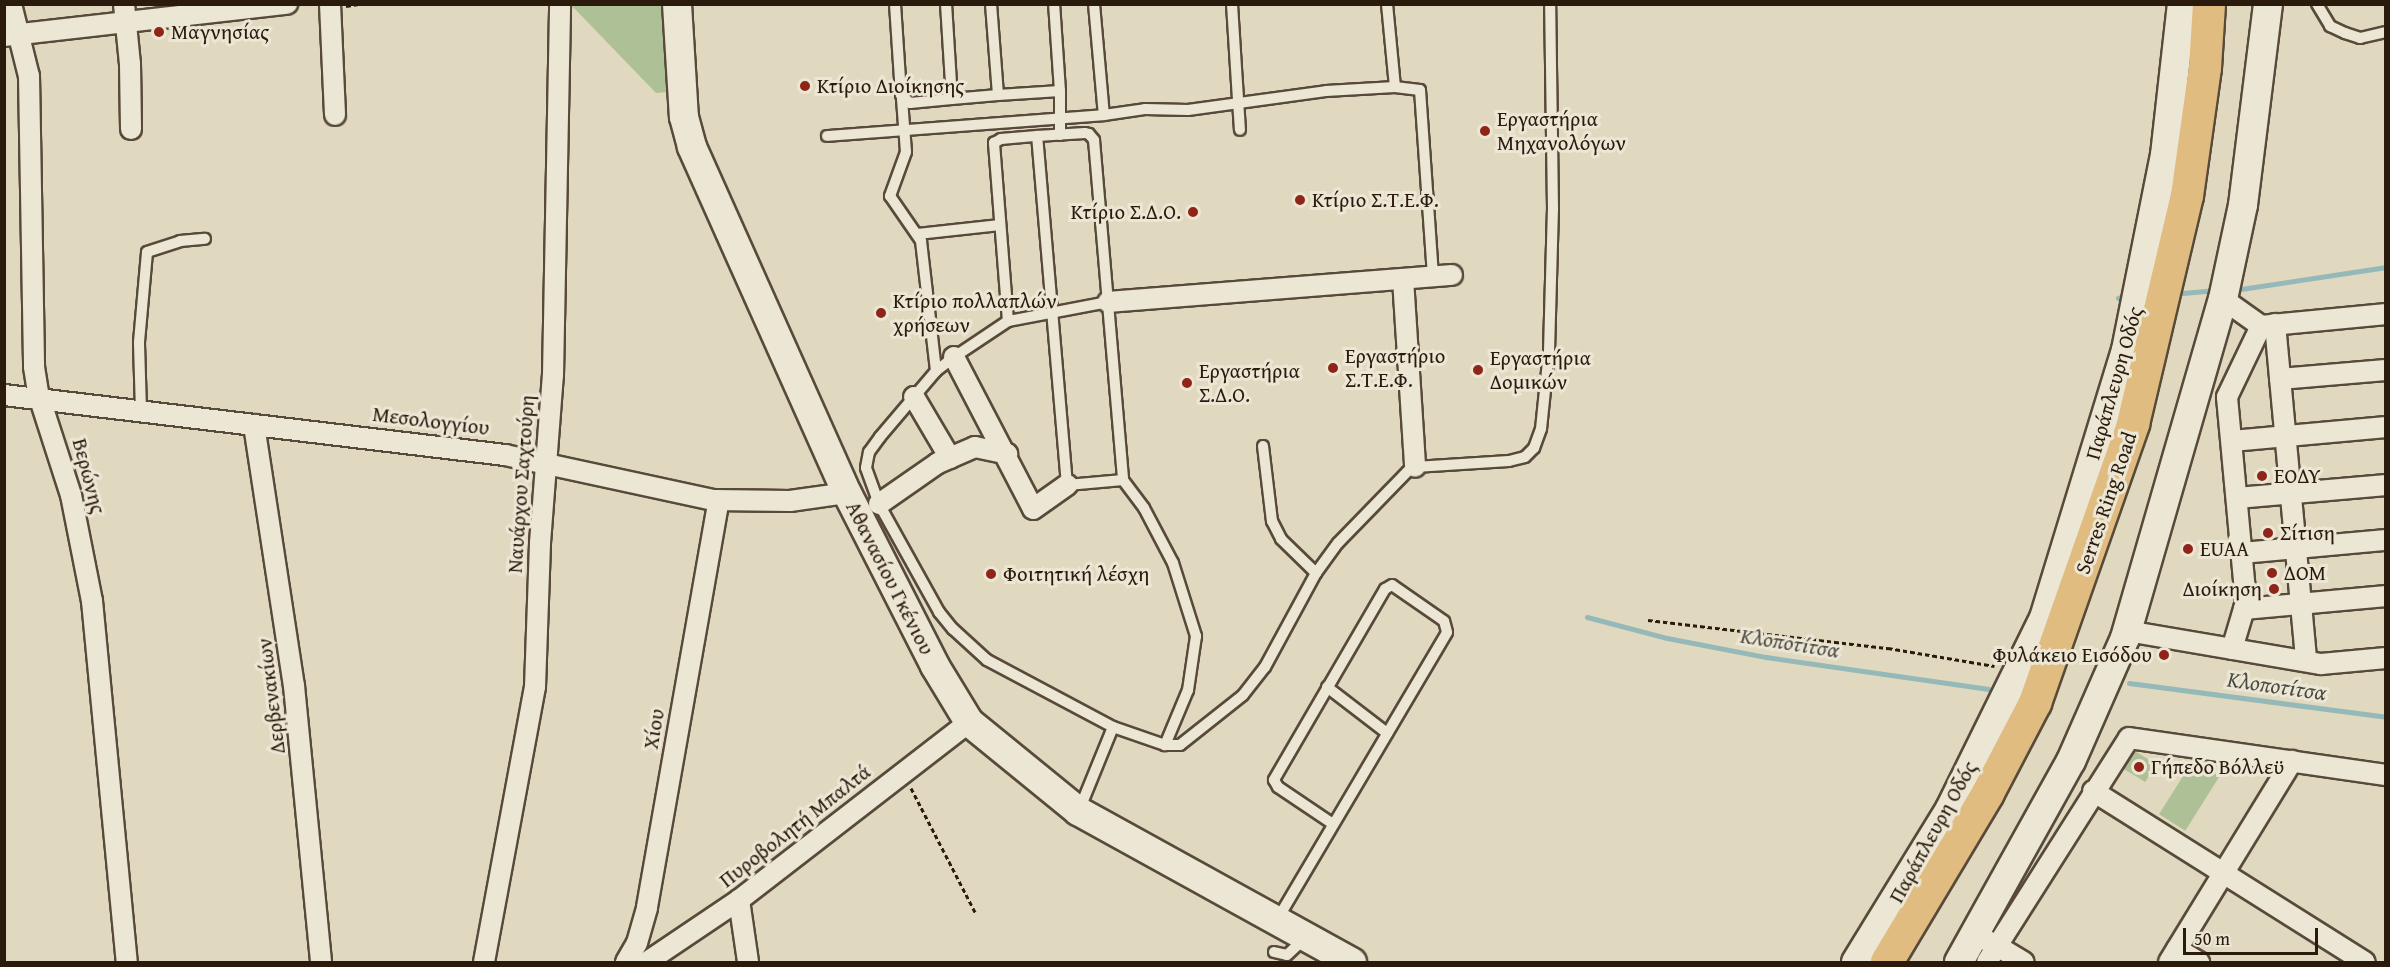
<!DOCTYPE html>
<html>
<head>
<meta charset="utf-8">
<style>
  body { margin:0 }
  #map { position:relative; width:2390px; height:967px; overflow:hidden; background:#e1d9bf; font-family:"Gentium Book Plus",serif }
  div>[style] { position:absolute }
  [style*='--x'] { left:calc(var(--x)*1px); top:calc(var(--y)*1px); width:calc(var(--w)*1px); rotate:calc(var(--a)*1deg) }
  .green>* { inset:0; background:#aec096; transform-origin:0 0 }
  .stream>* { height:5px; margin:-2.5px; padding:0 2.5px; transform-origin:2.5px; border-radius:2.5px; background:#95b9b8 }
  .path>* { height:3px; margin-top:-1.5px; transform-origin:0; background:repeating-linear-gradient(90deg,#2b1b0d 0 4.5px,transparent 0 7.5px) }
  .roads { filter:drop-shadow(2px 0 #584a3a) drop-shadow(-2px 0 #584a3a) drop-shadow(0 2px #584a3a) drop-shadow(0 -2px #584a3a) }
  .lane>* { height:10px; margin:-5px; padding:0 5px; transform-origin:5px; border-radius:5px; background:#ece6d5 }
  .street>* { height:20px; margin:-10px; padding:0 10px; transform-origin:10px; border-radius:10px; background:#ece6d5 }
  .secondary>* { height:28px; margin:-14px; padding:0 14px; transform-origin:14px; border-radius:14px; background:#ece6d5 }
  .primary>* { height:32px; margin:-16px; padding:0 16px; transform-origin:16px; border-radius:16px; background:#e0bc80 }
  .dots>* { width:16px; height:16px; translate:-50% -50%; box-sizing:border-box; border:3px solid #ece6d5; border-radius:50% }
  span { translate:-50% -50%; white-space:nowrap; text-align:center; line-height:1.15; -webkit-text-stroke:6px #ece6d5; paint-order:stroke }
  .poi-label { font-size:21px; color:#2b1b0d }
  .left { translate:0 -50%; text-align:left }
  .right { translate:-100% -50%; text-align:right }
  .street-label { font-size:21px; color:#2b1b0d }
  .water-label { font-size:22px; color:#4b4a40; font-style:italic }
  .frame { position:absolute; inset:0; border:6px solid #2b1b0d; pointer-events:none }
  .scale { position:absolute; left:2183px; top:928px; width:135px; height:27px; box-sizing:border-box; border:3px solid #2b1b0d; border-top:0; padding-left:8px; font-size:18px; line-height:21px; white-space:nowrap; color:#2b1b0d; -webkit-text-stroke:4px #ece6d5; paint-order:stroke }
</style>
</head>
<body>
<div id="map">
  <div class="green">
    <div style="clip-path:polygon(576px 4px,663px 5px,668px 92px,656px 93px,573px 7px)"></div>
    <div style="left:2133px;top:750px;width:27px;height:21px;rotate:31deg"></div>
    <div style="left:2193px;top:760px;width:31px;height:64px;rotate:32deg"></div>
  </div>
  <div class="stream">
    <div style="--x:2241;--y:289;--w:147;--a:-8.6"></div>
    <div style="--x:2183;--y:293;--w:25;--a:-5"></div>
    <div style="--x:2118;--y:298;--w:4;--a:-14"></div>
    <div style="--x:1587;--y:617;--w:83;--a:14.7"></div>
    <div style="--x:1667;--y:638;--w:101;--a:10.9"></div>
    <div style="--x:1766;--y:657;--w:225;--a:8.2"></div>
    <div style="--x:2129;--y:683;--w:259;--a:7.5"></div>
  </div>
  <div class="path">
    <div style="--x:346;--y:6;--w:13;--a:-9"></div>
    <div style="--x:1648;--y:620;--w:242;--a:6.7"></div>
    <div style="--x:1888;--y:648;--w:108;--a:9.6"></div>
    <div style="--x:911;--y:788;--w:142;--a:62.7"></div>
  </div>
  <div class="roads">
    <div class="lane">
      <div style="--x:895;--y:4;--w:91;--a:86.2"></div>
      <div style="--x:901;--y:95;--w:12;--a:42"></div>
      <div style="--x:910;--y:103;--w:42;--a:-5.4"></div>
      <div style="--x:952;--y:99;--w:95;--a:-93.6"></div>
      <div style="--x:991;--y:4;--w:91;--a:85.6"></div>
      <div style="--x:998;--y:95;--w:62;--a:-3.7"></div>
      <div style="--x:1060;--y:91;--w:87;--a:-93.9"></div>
      <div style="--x:1094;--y:4;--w:111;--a:84.9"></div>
      <div style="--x:1104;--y:115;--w:41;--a:-8.3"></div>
      <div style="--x:1145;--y:109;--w:43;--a:1.3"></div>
      <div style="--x:1188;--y:110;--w:139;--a:-7.8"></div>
      <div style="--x:1326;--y:91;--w:69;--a:-3.3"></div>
      <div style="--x:1395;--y:87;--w:25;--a:7"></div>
      <div style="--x:1420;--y:90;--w:186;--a:86"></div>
      <div style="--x:1232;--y:4;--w:126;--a:86.4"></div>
      <div style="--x:1387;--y:4;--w:83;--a:84.5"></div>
      <div style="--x:2317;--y:4;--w:26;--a:59"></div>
      <div style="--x:2330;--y:26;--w:17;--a:25"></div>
      <div style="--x:2345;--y:33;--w:16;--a:18"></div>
      <div style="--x:2360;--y:38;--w:27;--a:-13"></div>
      <div style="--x:1060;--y:91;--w:44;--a:90"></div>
      <div style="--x:902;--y:99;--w:53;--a:85.7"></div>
      <div style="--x:906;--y:152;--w:47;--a:110"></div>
      <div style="--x:890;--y:196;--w:55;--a:55.4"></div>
      <div style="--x:921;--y:241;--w:131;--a:83.4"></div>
      <div style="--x:952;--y:99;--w:46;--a:-5"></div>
      <div style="--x:827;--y:136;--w:278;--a:-4.3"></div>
      <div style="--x:918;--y:234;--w:82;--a:-6.3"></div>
      <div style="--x:1108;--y:302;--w:102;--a:169.2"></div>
      <div style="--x:1008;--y:321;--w:65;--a:146.3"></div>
      <div style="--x:954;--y:357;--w:23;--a:142"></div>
      <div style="--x:936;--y:371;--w:87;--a:130.3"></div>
      <div style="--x:880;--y:437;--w:19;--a:126"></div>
      <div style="--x:869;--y:452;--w:16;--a:101"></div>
      <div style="--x:866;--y:468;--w:38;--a:70"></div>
      <div style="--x:879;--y:504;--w:124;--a:60.9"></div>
      <div style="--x:939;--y:612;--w:22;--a:51"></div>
      <div style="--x:953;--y:629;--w:46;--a:42.4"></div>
      <div style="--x:987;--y:660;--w:143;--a:28"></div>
      <div style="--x:1008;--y:321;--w:179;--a:-94.5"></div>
      <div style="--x:994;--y:143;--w:8;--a:-30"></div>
      <div style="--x:1001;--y:139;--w:36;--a:-5"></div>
      <div style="--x:1037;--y:136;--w:48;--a:-3.6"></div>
      <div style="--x:1085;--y:133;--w:4;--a:14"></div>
      <div style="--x:1089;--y:134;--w:8;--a:50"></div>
      <div style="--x:1094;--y:140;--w:341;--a:85.1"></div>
      <div style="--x:1123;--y:480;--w:56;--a:174.9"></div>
      <div style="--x:1067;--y:485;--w:350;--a:-94.9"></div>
      <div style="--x:141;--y:411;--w:69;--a:-91.7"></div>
      <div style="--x:139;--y:342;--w:90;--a:-84.9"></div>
      <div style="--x:147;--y:252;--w:35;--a:-18"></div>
      <div style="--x:180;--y:241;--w:25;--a:-5"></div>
      <div style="--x:1263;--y:446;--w:76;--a:83.2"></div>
      <div style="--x:1272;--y:521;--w:20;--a:63"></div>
      <div style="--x:1281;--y:539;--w:49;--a:44.2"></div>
      <div style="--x:1123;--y:480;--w:35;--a:53"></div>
      <div style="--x:1144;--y:508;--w:62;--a:62.2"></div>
      <div style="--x:1173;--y:563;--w:77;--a:72.5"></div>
      <div style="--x:1196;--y:636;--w:55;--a:98.4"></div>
      <div style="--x:1188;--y:690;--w:60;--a:112.7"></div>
      <div style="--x:1327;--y:687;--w:76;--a:37.5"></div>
      <div style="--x:1080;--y:808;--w:87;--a:-67.8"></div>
      <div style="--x:1113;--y:727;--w:55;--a:19.1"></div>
      <div style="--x:1165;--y:745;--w:15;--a:0"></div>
      <div style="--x:1180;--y:745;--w:80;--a:-38.4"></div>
      <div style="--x:1243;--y:695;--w:36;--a:-52"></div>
      <div style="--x:1265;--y:667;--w:107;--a:-61.5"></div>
      <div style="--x:1316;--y:573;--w:37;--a:-54"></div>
      <div style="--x:1338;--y:543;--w:100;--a:-45.8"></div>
      <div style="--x:1408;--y:471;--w:8;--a:-30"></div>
      <div style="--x:1415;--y:467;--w:94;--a:-3.7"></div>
      <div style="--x:1509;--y:461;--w:16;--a:-14"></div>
      <div style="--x:1525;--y:457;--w:13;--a:-45"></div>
      <div style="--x:1534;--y:448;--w:20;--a:-70"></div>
      <div style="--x:1541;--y:429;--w:78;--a:-84.1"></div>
      <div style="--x:1549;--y:351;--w:142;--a:-88.4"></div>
      <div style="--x:1553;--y:209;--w:205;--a:-90.8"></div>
      <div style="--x:1277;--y:920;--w:334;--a:-59.4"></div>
      <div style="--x:1447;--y:632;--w:11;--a:-105"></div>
      <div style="--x:1444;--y:621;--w:63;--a:-145.3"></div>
      <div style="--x:1392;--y:585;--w:8;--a:150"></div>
      <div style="--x:1385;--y:589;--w:221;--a:120.2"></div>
      <div style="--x:1274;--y:780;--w:8;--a:60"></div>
      <div style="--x:1278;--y:787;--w:66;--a:33.9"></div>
      <div style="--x:1274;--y:952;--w:13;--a:13"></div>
      <div style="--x:1287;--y:955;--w:25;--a:-43"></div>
    </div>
    <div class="street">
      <div style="--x:11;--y:4;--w:74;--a:76"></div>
      <div style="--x:29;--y:76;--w:291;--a:89"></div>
      <div style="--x:34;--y:367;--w:26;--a:81"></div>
      <div style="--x:38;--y:393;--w:107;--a:72.1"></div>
      <div style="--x:71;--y:495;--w:108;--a:78.8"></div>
      <div style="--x:92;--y:601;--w:363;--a:84.5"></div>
      <div style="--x:124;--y:4;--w:60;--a:84.3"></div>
      <div style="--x:130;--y:64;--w:65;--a:89.1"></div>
      <div style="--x:330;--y:4;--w:111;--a:87.4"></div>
      <div style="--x:4;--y:36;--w:285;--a:-6.5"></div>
      <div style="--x:1403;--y:279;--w:188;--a:86.3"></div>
      <div style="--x:2223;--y:299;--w:47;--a:35.4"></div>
      <div style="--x:2261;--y:326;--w:126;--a:-5.5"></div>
      <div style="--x:1108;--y:302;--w:345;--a:-4.5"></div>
      <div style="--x:2275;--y:324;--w:338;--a:84.7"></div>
      <div style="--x:954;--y:357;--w:171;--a:62.5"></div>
      <div style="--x:1033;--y:509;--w:42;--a:-35.2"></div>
      <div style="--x:2280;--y:379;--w:106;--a:-4.9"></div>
      <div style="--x:4;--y:395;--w:505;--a:6.83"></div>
      <div style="--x:505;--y:455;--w:213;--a:12.2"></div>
      <div style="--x:713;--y:500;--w:77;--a:0.7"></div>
      <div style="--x:790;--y:501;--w:58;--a:-8"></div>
      <div style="--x:914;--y:397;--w:71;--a:59.5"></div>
      <div style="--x:254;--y:425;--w:264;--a:81.3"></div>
      <div style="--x:294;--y:686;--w:277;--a:84.4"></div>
      <div style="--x:2232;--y:441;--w:155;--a:-5.2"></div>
      <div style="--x:2237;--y:498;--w:150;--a:-5"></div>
      <div style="--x:879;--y:504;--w:72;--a:-34.8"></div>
      <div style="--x:938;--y:463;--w:40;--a:-23.4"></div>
      <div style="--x:975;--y:447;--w:33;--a:12"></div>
      <div style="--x:2242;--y:553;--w:145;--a:-5.2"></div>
      <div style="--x:2244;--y:609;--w:143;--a:-5.2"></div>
      <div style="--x:2127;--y:631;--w:197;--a:9.7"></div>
      <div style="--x:2321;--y:664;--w:65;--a:-5.3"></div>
      <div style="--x:2232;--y:649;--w:49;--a:-73.4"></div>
      <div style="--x:2246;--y:602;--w:206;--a:-95.3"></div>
      <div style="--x:2227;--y:397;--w:79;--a:-64.4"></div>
      <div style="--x:2093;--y:791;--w:321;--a:32.2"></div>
      <div style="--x:739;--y:900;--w:63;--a:81.7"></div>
      <div style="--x:1975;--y:934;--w:25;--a:29"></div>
      <div style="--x:1997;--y:946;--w:246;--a:-57.6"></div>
      <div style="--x:2129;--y:738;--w:260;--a:8.2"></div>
      <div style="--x:2177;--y:949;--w:26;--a:31"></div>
      <div style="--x:484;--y:962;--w:280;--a:-79.5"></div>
      <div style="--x:535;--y:687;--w:144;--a:-88"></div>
      <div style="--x:540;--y:543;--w:169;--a:-85.6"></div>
      <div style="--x:553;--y:375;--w:371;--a:-88.9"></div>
      <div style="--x:626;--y:962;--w:22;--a:-60"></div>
      <div style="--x:637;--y:943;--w:37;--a:-74"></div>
      <div style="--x:647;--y:907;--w:413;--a:-80"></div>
      <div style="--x:647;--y:962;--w:111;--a:-34"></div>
      <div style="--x:739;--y:900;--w:291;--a:-37.7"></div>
      <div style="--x:1987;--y:962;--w:19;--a:-58"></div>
      <div style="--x:1997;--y:946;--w:31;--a:31"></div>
      <div style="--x:2169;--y:962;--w:236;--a:-58.5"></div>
    </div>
    <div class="secondary">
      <div style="--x:677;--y:4;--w:113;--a:86.5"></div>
      <div style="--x:684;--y:117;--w:31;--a:75"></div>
      <div style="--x:692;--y:147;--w:379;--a:65.9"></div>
      <div style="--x:847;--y:493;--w:194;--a:63"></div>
      <div style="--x:935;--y:666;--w:66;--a:58.7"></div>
      <div style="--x:969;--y:722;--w:141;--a:39.2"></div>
      <div style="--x:1078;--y:811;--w:313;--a:28.9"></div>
      <div style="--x:1856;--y:962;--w:180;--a:-58.4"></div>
      <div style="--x:1950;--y:809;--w:213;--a:-63.8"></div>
      <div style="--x:2044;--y:618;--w:280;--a:-73"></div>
      <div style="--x:2126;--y:350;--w:199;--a:-78.7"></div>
      <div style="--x:2165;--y:155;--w:152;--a:-83.6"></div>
      <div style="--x:1959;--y:962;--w:230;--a:-60.9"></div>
      <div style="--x:2071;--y:761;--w:134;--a:-66.3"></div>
      <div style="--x:2125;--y:638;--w:353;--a:-73.9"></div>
      <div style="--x:2223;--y:299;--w:96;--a:-78"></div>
      <div style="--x:2243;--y:205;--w:203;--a:-82.9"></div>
    </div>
    <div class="primary">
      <div style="--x:1887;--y:962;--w:197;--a:-59.1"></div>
      <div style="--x:1988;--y:793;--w:102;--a:-62.4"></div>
      <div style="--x:2035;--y:703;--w:296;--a:-70.6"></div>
      <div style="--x:2133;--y:424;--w:234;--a:-76.7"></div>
      <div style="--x:2187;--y:196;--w:129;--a:-82"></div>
      <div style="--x:2205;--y:68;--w:64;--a:-86.4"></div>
    </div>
  </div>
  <div class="dots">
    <div style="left:159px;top:32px;background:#8f2418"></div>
    <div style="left:805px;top:86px;background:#8f2418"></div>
    <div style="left:1485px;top:131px;background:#8f2418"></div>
    <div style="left:1300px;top:200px;background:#8f2418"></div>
    <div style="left:1193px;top:212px;background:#8f2418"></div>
    <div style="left:881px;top:313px;background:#8f2418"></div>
    <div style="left:1333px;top:368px;background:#8f2418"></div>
    <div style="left:1478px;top:370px;background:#8f2418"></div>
    <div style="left:1187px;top:383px;background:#8f2418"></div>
    <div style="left:2262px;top:476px;background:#8f2418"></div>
    <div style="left:2268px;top:533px;background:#8f2418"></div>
    <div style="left:2188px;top:549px;background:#8f2418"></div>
    <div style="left:2272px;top:573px;background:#8f2418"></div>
    <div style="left:991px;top:574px;background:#8f2418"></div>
    <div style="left:2274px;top:589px;background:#8f2418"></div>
    <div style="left:2164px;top:655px;background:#8f2418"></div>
    <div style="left:2139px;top:767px;background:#8f2418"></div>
  </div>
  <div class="poi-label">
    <span class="left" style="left:171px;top:32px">Μαγνησίας</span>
    <span class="left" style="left:817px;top:86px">Κτίριο Διοίκησης</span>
    <span class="left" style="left:1497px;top:131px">Εργαστήρια<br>Μηχανολόγων</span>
    <span class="left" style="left:1312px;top:200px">Κτίριο Σ.Τ.Ε.Φ.</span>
    <span class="right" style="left:1181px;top:212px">Κτίριο Σ.Δ.Ο.</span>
    <span class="left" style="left:893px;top:313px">Κτίριο πολλαπλών<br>χρήσεων</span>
    <span class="left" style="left:1345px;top:368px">Εργαστήριο<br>Σ.Τ.Ε.Φ.</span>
    <span class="left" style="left:1490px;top:370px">Εργαστήρια<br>Δομικών</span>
    <span class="left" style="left:1199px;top:383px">Εργαστήρια<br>Σ.Δ.Ο.</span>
    <span class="left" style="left:2274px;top:476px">ΕΟΔΥ</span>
    <span class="left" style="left:2280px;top:533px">Σίτιση</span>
    <span class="left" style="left:2200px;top:549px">EUAA</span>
    <span class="left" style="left:2284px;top:573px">ΔΟΜ</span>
    <span class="left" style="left:1003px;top:574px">Φοιτητική λέσχη</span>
    <span class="right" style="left:2262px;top:589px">Διοίκηση</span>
    <span class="right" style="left:2152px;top:655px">Φυλάκειο Εισόδου</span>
    <span class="left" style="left:2151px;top:767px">Γήπεδο Βόλλεϋ</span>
  </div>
  <div class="street-label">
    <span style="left:2114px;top:383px;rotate:-74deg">Παράπλευρη Οδός</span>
    <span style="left:431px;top:421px;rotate:7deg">Μεσολογγίου</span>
    <span style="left:89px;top:476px;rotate:75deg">Βερώνης</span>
    <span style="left:521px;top:484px;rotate:-86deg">Ναυάρχου Σαχτούρη</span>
    <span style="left:2106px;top:503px;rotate:-71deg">Serres Ring Road</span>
    <span style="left:890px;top:578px;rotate:63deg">Αθανασίου Γκένιου</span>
    <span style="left:271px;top:696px;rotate:-97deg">Δερβενακίων</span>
    <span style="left:654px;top:729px;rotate:-80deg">Χίου</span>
    <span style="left:795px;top:826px;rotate:-38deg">Πυροβολητή Μπαλτά</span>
    <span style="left:1933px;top:832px;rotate:-61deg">Παράπλευρη Οδός</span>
  </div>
  <div class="water-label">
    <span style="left:1790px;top:643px;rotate:9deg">Κλοποτίτσα</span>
    <span style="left:2277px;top:686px;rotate:8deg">Κλοποτίτσα</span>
  </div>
  <div class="frame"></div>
  <div class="scale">50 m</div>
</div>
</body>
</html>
